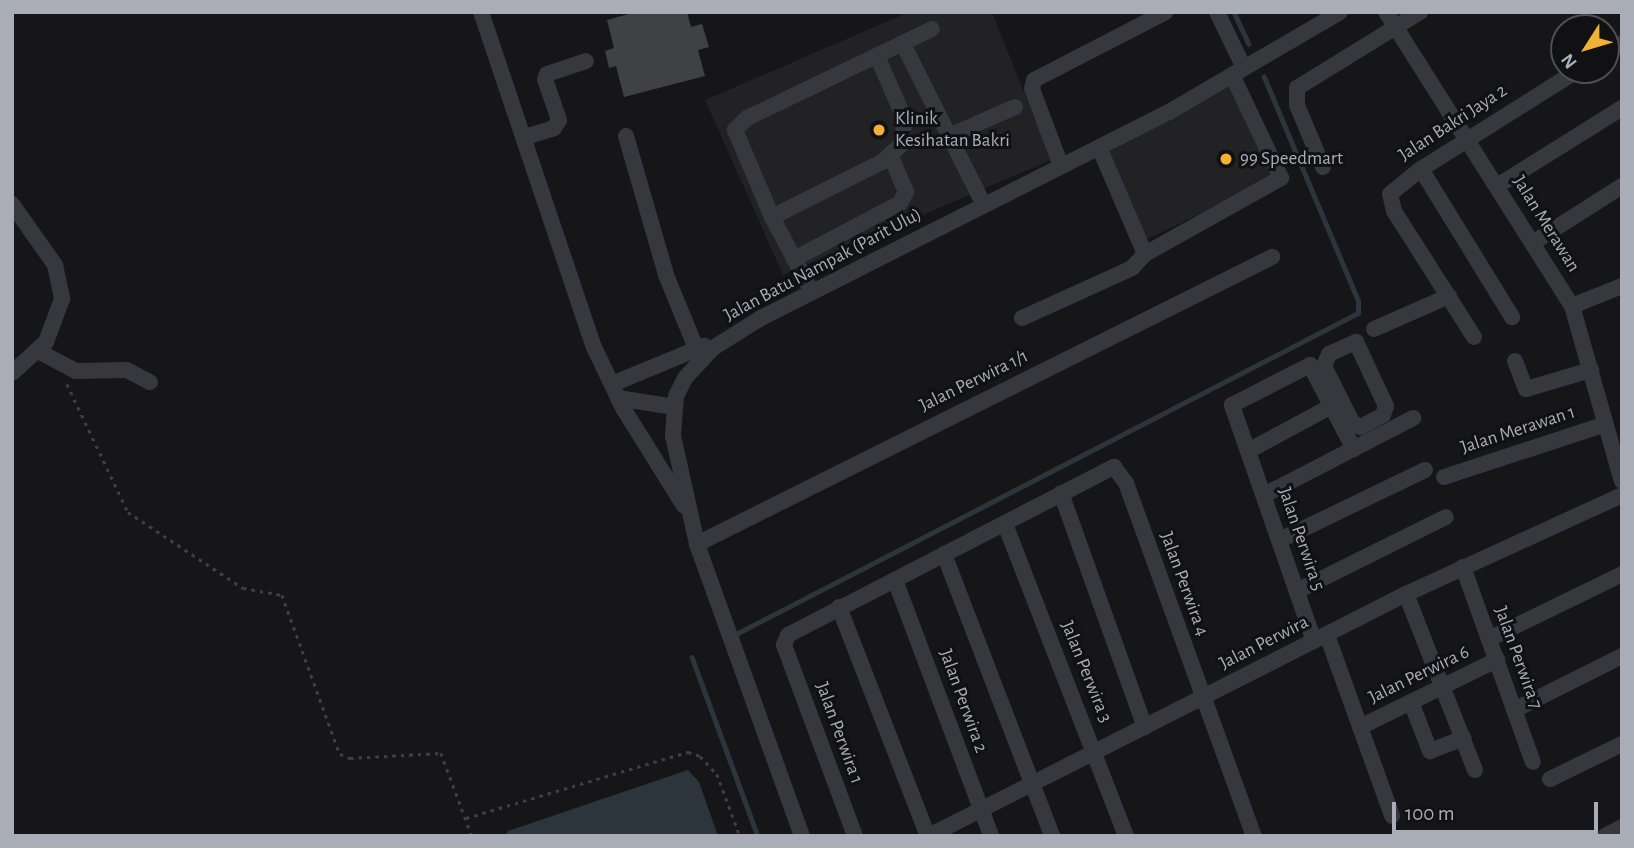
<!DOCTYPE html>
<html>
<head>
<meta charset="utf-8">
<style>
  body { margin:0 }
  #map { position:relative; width:1634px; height:848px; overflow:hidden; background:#161618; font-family:"Alegreya Sans",sans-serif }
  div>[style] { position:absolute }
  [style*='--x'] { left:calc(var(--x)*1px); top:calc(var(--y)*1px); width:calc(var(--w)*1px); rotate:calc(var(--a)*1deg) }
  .built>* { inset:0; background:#222225; transform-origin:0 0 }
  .water>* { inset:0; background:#2c353c }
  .stream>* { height:4.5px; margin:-2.25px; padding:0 2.25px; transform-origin:2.25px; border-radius:2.25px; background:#2c353c }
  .building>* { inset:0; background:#404145 }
  .path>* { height:2.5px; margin-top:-1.25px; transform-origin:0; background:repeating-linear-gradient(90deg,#3d3f44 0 3.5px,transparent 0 8.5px) }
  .minor>* { height:16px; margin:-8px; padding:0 8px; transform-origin:8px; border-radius:8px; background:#37383d }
  .dots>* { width:19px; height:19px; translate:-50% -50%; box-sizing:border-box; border:4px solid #111113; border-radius:50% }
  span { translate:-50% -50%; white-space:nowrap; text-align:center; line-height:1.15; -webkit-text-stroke:6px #111113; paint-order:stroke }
  .poi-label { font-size:19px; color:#a8adb8 }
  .left { translate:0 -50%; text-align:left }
  .street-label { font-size:19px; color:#a8adb8 }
  .frame { position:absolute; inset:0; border:14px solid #a8adb8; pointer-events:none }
  .north { position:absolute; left:1550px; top:14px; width:70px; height:70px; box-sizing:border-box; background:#111113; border:2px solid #4d4f55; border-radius:50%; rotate:233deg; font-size:19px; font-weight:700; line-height:28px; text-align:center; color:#a8adb8 }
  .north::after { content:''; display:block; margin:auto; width:24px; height:32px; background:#f2b134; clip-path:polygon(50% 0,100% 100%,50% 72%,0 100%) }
  .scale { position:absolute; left:1392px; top:802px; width:206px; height:32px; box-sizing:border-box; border:4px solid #a8adb8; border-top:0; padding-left:9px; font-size:21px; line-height:24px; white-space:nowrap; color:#a8adb8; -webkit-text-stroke:5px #111113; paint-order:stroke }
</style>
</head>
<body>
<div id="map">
  <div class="built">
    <div style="clip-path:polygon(909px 12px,992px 12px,1051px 160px,783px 275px,705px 100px)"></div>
    <div style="left:1239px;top:81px;width:102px;height:161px;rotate:64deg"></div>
  </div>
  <div class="water">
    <div style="clip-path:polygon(688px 770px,699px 782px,718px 836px,505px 836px,508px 831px)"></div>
  </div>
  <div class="stream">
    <div style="--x:1234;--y:12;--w:35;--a:65"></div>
    <div style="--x:736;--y:634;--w:700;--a:-27.3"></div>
    <div style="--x:1358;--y:313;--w:12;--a:-90"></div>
    <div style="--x:1358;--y:301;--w:243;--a:-112.8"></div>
    <div style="--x:692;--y:657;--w:191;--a:69.8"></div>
  </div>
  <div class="building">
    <div style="clip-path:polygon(636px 12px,687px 12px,691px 27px,702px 24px,709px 47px,698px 50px,705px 76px,624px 97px,616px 66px,609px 68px,605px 51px,614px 48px,607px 20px)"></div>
  </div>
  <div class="path">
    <div style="--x:67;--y:384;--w:142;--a:64.5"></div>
    <div style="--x:128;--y:512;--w:138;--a:33.5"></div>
    <div style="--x:243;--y:588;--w:40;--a:10"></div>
    <div style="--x:282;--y:595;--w:169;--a:70"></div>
    <div style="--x:340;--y:754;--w:11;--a:22"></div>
    <div style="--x:350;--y:758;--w:91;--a:-3.1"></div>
    <div style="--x:441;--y:753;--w:89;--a:69.5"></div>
    <div style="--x:466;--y:818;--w:232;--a:-16.6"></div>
    <div style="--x:688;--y:752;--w:13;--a:18"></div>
    <div style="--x:700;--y:756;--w:25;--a:47"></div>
    <div style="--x:717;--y:774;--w:66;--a:69.6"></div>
  </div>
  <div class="minor">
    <div style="--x:481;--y:12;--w:351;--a:71.4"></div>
    <div style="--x:593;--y:345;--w:70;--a:64.5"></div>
    <div style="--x:623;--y:408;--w:115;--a:58.1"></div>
    <div style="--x:1217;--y:12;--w:62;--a:64.3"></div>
    <div style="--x:1386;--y:12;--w:348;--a:57.7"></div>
    <div style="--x:1572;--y:306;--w:182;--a:74.1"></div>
    <div style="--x:903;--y:44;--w:180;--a:63.3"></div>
    <div style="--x:1606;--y:53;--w:19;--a:-32"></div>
    <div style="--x:626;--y:136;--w:145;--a:73.9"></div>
    <div style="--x:666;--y:275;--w:79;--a:67.7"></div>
    <div style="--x:949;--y:136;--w:72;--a:-23.7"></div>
    <div style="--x:525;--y:137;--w:30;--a:-17"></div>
    <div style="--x:554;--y:128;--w:9;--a:-58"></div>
    <div style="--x:559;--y:120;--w:43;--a:-108.9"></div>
    <div style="--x:545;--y:79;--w:5;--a:-68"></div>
    <div style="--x:547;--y:74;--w:41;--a:-18.4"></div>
    <div style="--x:1061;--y:166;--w:82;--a:-110.6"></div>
    <div style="--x:1032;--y:89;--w:9;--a:-77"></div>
    <div style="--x:1034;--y:80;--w:148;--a:-27.3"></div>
    <div style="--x:1323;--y:167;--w:67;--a:-112.8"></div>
    <div style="--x:1297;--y:105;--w:17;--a:-90"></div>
    <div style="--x:1297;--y:88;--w:145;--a:-31.7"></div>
    <div style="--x:1421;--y:169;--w:174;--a:58.4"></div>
    <div style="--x:1497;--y:186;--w:147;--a:-32"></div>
    <div style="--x:12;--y:204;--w:75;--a:54.8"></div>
    <div style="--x:55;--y:265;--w:35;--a:78"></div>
    <div style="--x:62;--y:299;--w:46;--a:110.4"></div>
    <div style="--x:46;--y:342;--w:46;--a:137.6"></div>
    <div style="--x:772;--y:217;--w:123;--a:-26.6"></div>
    <div style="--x:882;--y:162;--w:25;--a:-42"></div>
    <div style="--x:901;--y:145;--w:25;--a:-81"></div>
    <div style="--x:905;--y:120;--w:70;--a:-113.6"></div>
    <div style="--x:1534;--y:242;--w:104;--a:-32.5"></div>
    <div style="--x:1145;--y:254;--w:156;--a:-29.2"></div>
    <div style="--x:1281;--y:178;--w:114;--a:-115.4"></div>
    <div style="--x:794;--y:259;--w:120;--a:-27.8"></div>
    <div style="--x:900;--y:203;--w:13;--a:-61"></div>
    <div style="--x:906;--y:192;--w:38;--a:-113"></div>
    <div style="--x:812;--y:292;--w:85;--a:-118.1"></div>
    <div style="--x:772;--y:217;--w:95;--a:-113"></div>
    <div style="--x:735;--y:130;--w:17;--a:-45"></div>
    <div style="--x:747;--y:118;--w:205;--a:-25.7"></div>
    <div style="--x:1572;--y:306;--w:54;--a:-21.8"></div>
    <div style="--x:1022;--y:318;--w:121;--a:-24.4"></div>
    <div style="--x:1132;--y:268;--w:19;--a:-47"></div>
    <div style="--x:1145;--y:254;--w:116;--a:-113.3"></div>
    <div style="--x:1374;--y:329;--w:82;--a:-23.7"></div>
    <div style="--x:1474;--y:337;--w:149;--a:-122.4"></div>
    <div style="--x:1394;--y:211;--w:17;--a:-103"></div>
    <div style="--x:1390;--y:194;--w:40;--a:-39"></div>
    <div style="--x:1421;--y:169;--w:186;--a:-32.2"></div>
    <div style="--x:1356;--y:342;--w:71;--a:64.9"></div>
    <div style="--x:1386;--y:406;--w:9;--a:108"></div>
    <div style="--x:1383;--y:415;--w:26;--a:152"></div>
    <div style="--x:1360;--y:427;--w:9;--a:-148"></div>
    <div style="--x:1352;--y:422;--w:63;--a:-116.6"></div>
    <div style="--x:1324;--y:366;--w:13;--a:-67"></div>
    <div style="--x:1329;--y:354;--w:30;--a:-24"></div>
    <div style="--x:38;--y:351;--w:43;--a:27.8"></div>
    <div style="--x:76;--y:371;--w:51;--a:-1.1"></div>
    <div style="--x:127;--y:370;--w:26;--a:28"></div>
    <div style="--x:1515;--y:361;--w:30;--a:69"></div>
    <div style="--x:1526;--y:389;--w:68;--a:-16.3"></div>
    <div style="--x:612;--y:384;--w:100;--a:-22.4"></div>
    <div style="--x:618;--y:398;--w:57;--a:9.1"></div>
    <div style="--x:1248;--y:451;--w:103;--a:-28.3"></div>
    <div style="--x:1444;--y:477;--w:170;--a:-18.1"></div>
    <div style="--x:1061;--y:493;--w:249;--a:70.3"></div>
    <div style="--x:1264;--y:495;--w:168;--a:-27.3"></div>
    <div style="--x:1005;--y:524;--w:335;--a:68.8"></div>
    <div style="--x:1280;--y:540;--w:161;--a:-25.8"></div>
    <div style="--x:697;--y:544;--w:643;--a:-26.53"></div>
    <div style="--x:944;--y:554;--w:302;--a:69"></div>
    <div style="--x:1463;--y:567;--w:207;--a:70.3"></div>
    <div style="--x:895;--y:580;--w:273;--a:69.4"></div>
    <div style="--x:1297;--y:591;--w:166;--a:-26.4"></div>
    <div style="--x:1406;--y:594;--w:189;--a:68.6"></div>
    <div style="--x:839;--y:607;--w:246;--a:68.8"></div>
    <div style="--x:1327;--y:635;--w:192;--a:70.2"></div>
    <div style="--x:1489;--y:639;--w:148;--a:-26"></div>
    <div style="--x:1314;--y:641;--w:250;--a:-109.2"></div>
    <div style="--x:1232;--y:405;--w:88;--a:-27.1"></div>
    <div style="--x:1310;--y:365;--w:95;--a:62.4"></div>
    <div style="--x:1411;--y:702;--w:53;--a:68.8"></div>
    <div style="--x:1430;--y:751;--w:36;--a:-21"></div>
    <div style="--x:1514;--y:710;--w:121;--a:-26.6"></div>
    <div style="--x:1360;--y:727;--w:153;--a:-26.1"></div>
    <div style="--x:1550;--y:779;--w:80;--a:-25.9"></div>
    <div style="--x:802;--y:836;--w:310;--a:-109.8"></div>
    <div style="--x:697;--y:544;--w:111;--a:-102.5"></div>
    <div style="--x:673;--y:436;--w:40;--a:-85.7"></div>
    <div style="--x:676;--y:396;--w:20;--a:-63"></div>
    <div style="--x:685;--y:378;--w:41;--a:-47"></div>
    <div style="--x:713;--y:348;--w:57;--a:-32"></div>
    <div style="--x:761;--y:318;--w:457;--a:-26.8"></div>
    <div style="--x:1169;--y:112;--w:198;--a:-30.3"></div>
    <div style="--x:855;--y:836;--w:204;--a:-110.4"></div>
    <div style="--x:784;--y:645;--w:11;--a:-68"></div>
    <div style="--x:788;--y:635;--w:367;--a:-27.3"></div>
    <div style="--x:1114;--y:467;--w:20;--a:53"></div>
    <div style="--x:1126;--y:483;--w:375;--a:70.1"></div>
    <div style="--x:929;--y:836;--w:535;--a:-26.9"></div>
    <div style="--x:1406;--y:594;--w:238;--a:-24.6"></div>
    <div style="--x:1605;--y:836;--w:19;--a:-28"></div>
  </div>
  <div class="dots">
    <div style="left:879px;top:130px;background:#f2b134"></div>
    <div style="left:1226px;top:159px;background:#f2b134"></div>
  </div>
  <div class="poi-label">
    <span class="left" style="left:895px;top:130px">Klinik<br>Kesihatan Bakri</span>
    <span class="left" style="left:1240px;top:159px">99 Speedmart</span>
  </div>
  <div class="street-label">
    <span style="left:1453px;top:123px;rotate:-33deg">Jalan Bakri Jaya 2</span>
    <span style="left:1546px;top:224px;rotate:58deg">Jalan Merawan</span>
    <span style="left:823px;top:265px;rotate:-28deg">Jalan Batu Nampak (Parit Ulu)</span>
    <span style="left:974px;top:381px;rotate:-26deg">Jalan Perwira 1/1</span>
    <span style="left:1518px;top:430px;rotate:-18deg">Jalan Merawan 1</span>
    <span style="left:1301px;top:539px;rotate:71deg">Jalan Perwira 5</span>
    <span style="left:1184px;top:584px;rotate:70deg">Jalan Perwira 4</span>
    <span style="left:1264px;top:643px;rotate:-27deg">Jalan Perwira</span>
    <span style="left:1518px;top:658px;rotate:70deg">Jalan Perwira 7</span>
    <span style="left:1086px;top:672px;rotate:68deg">Jalan Perwira 3</span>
    <span style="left:1419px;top:675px;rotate:-26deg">Jalan Perwira 6</span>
    <span style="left:963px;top:701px;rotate:70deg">Jalan Perwira 2</span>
    <span style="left:839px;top:733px;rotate:70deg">Jalan Perwira 1</span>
  </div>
  <div class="frame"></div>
  <div class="north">N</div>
  <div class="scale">100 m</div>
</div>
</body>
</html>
